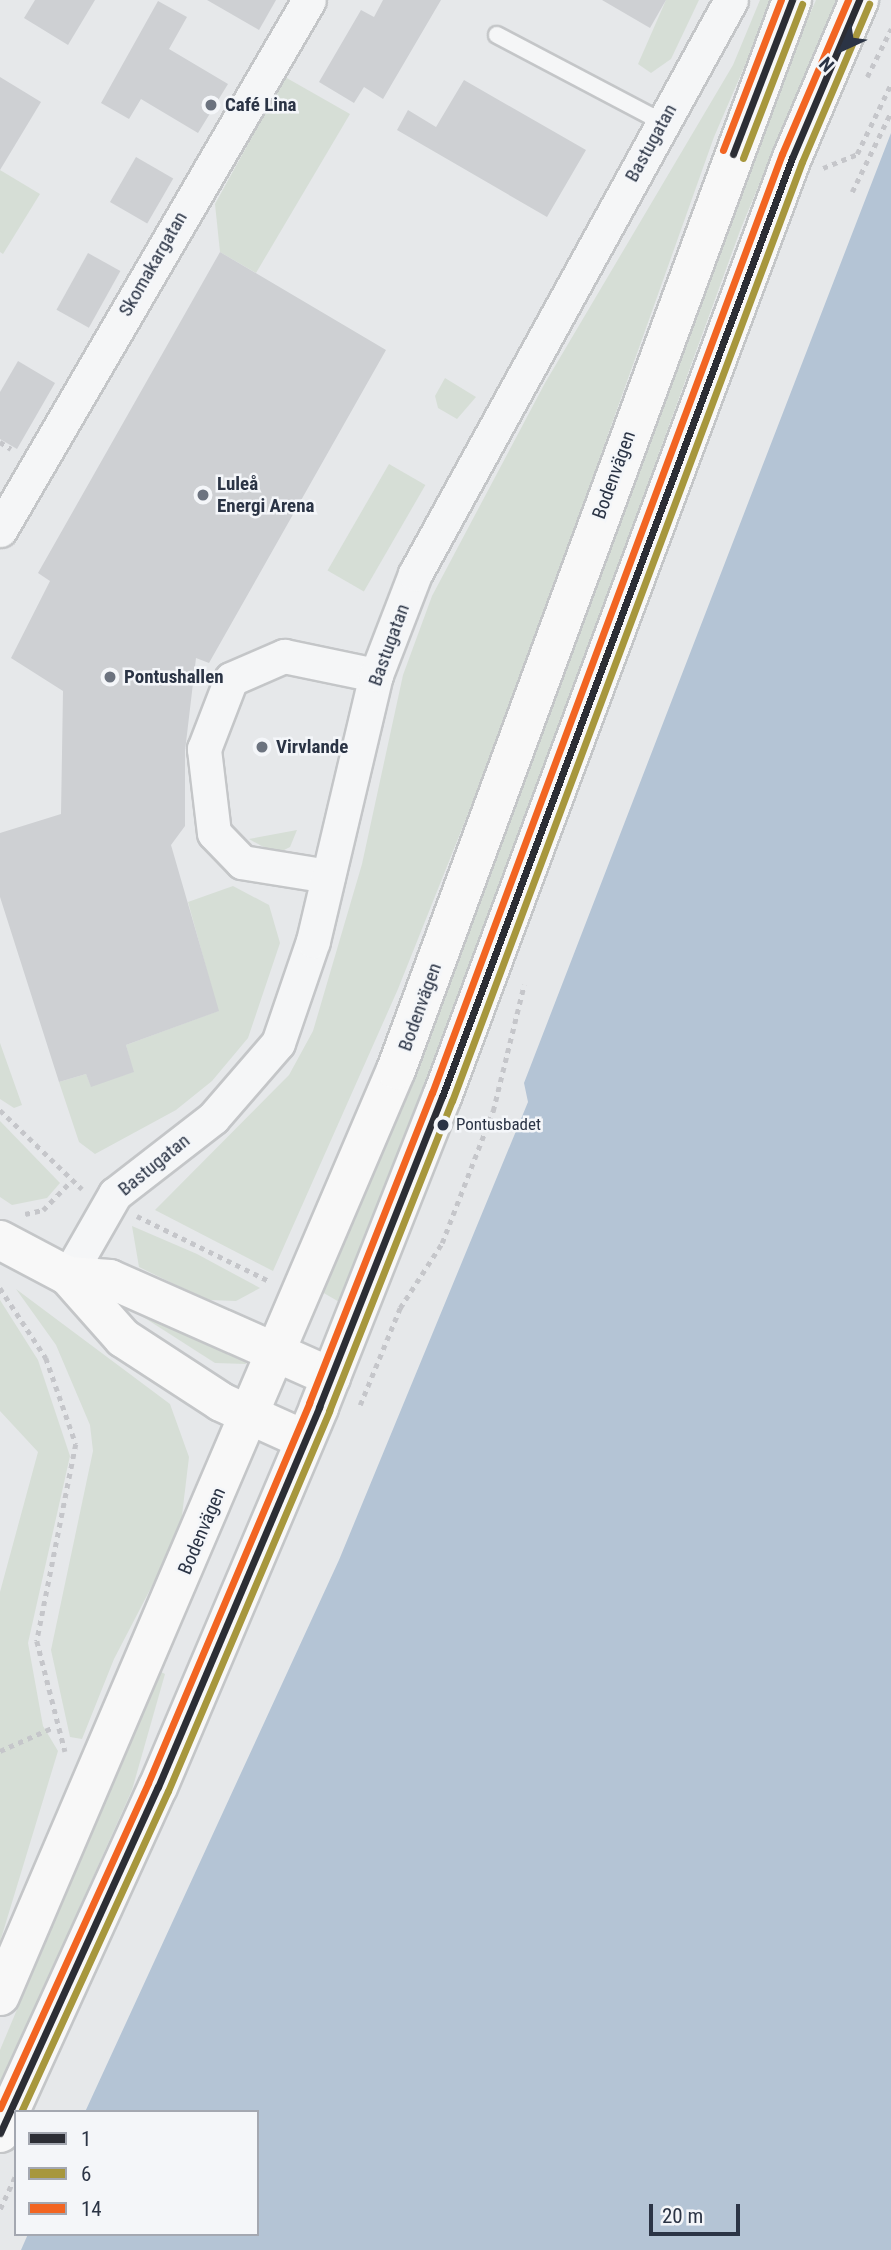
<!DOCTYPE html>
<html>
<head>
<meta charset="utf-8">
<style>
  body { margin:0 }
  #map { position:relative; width:891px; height:2250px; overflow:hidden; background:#e6e8ea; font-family:"Roboto Condensed",sans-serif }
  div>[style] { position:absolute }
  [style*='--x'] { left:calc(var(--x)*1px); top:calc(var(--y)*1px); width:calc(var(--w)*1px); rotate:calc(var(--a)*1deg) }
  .green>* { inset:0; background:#d6ded6; transform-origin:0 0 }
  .water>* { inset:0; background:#b4c4d5 }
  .building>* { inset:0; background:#ced0d3; transform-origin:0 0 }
  .path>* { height:4.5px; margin-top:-2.25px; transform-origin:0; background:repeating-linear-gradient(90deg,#c5c6ca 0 5px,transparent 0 10px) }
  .roads { filter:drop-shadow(2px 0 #c4c6c8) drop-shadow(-2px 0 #c4c6c8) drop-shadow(0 2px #c4c6c8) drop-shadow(0 -2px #c4c6c8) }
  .lane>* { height:16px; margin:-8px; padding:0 8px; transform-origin:8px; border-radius:8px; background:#f5f6f7 }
  .street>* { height:33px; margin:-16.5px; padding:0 16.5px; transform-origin:16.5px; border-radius:16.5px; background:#f5f6f7 }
  .secondary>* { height:38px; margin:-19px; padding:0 19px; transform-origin:19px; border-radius:19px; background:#f8f8f8 }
  .primary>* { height:38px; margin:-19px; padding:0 19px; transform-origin:19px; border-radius:19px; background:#f8f8f8 }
  .bus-1>* { height:7px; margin:-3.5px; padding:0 3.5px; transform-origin:3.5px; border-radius:3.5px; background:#2c2e35 }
  .bus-2>* { height:7px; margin:-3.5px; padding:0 3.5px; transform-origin:3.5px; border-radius:3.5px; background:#a7973d }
  .bus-3>* { height:7px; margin:-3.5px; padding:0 3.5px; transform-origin:3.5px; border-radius:3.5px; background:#f26522 }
  .dots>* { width:19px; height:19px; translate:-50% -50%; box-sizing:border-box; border:4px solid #f4f6f9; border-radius:50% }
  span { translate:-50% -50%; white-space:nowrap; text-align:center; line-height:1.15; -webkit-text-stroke:5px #f4f6f9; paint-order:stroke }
  .bus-label { font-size:17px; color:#2b3445 }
  .left { translate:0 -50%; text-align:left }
  .poi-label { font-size:19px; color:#2b3445; font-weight:700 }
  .street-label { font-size:19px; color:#2b3445 }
  .legend { position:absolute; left:14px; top:2110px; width:245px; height:126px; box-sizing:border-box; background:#f4f6f9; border:2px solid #a4a8b1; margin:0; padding:9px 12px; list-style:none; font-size:21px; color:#2b3445 }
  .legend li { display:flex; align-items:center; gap:14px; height:35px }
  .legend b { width:35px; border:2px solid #a4a8b1 }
  .north { position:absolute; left:807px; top:14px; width:70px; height:70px; -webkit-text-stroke:5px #f4f6f9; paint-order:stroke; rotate:225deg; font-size:19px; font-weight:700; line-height:28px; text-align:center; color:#2b3445 }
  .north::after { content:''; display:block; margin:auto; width:24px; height:32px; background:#2b3445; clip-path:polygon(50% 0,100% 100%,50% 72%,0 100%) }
  .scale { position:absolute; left:649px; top:2204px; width:91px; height:32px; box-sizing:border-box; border:4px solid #2b3445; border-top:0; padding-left:9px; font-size:21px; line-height:24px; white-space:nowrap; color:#2b3445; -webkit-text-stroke:5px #f4f6f9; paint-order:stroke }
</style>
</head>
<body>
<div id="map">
  <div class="green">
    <div style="clip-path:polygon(666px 0,699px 0,671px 59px,651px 73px,638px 64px)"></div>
    <div style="clip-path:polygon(760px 0,773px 0,714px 137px,515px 696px,398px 989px,273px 1271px,155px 1210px,289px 1075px,313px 1031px,362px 864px,403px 675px,432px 596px,545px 383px,733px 65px)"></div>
    <div style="clip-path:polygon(816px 0,836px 0,741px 228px,470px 972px,341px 1303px,322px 1292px,440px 1012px,772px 99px)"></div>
    <div style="clip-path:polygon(285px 77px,350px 114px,256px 273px,220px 252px,215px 204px)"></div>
    <div style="clip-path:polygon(0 170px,40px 194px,3px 254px,0 252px)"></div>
    <div style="clip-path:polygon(445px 378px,476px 397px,457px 419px,438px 408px,435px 396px)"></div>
    <div style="left:389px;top:464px;width:42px;height:123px;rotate:30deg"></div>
    <div style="clip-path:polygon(297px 830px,290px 847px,276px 854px,249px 839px)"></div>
    <div style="clip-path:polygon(233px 886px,269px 905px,280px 943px,248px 1038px,212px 1081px,176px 1110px,95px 1154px,79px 1142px,59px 1082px,86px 1074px,91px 1086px,133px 1072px,126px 1045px,218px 1011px,188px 902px)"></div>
    <div style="clip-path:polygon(0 1043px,22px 1105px,14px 1108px,0 1099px)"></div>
    <div style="clip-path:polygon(0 1121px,60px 1183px,47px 1198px,12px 1205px,0 1197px)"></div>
    <div style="clip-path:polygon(132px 1226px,197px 1254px,260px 1288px,236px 1301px,209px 1300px,176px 1285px,139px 1267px)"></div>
    <div style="clip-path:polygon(16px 1289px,170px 1404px,189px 1457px,180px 1532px,114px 1659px,82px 1739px,70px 1737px,51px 1650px,93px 1451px,90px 1425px,56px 1345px)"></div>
    <div style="clip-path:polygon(112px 1297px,245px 1357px,246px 1364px,215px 1363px)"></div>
    <div style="clip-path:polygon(0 1300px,38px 1360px,70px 1456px,28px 1643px,43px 1726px,58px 1751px,0 1942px,0 1592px,38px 1452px,0 1411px)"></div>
    <div style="clip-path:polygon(159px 1671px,165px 1674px,132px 1790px,0 2085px,0 2050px)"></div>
  </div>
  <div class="water">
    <div style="clip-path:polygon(891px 133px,891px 2250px,21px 2250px,28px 2234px,257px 2234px,257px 2112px,85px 2112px,339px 1560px,528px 1102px,524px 1083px)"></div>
  </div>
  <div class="building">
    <div style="clip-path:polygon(35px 0,95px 0,68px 45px,24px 18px)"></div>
    <div style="clip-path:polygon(207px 0,276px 0,259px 30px)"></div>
    <div style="clip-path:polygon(383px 0,441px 0,383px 99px,364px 87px,354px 103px,319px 82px,361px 10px,374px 17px)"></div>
    <div style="clip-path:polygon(602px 0,666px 0,650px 28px)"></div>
    <div style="clip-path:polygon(158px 1px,187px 17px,169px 49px,228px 84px,198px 133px,141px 99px,129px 119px,101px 103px)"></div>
    <div style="clip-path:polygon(0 77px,41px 102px,0 170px)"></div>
    <div style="clip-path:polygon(464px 80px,586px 150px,547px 217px,397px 130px,408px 110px,436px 127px)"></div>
    <div style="left:136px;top:157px;width:43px;height:52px;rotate:30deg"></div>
    <div style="clip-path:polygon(220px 252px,386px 350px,209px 663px,196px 658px,185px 751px,185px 826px,171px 845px,219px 1011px,126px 1045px,134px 1072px,91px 1087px,86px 1074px,59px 1082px,0 897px,0 833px,61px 814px,63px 691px,11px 658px,50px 581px,38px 573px)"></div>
    <div style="left:88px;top:253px;width:37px;height:65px;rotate:29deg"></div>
    <div style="clip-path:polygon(18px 361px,55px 383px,17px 449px,0 439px,0 392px)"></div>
  </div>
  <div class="path">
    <div style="--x:867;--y:77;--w:54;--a:-63.4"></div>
    <div style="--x:823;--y:168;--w:37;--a:-22"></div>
    <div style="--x:857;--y:154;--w:78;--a:-64.1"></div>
    <div style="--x:852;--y:192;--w:89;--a:-64"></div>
    <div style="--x:0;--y:442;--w:13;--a:32"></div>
    <div style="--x:0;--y:1110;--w:114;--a:43.9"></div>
    <div style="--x:25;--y:1214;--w:18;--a:-13"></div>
    <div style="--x:43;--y:1210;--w:40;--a:-46"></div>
    <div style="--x:137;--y:1216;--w:149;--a:26.2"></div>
    <div style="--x:0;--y:1288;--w:84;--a:56.7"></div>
    <div style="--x:46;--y:1358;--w:91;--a:70.8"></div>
    <div style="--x:76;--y:1444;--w:201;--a:101.2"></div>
    <div style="--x:37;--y:1641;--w:114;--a:75.7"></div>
    <div style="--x:360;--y:1405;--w:105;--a:-67.6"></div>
    <div style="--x:400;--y:1308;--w:77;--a:-57.1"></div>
    <div style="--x:442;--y:1243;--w:142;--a:-68.9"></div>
    <div style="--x:493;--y:1111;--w:130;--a:-76.2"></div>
    <div style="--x:0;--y:1751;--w:59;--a:-24"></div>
    <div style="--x:0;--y:2209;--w:38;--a:-65"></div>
  </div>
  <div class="roads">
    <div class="lane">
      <div style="--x:497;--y:35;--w:187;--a:27.8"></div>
    </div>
    <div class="street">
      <div style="--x:0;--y:530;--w:613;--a:-59.76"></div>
      <div style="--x:328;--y:876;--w:87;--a:-170.8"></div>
      <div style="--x:242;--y:862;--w:40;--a:-134"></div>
      <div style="--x:214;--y:833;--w:85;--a:-96.8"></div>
      <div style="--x:204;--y:749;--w:75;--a:-68.9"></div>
      <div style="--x:231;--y:679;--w:58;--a:-23.5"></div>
      <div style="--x:284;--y:656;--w:94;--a:11.7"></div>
      <div style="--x:68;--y:1276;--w:95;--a:-60.2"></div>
      <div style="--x:115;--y:1194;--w:124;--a:-37.8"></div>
      <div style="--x:213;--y:1118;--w:99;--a:-49.1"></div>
      <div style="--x:278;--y:1043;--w:108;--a:-71.1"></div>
      <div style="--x:313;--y:941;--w:273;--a:-76.7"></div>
      <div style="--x:376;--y:675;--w:108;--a:-68.9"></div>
      <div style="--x:415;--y:574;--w:655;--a:-61.17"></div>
    </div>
    <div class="secondary">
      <div style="--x:0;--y:1240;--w:77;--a:27.9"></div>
      <div style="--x:68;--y:1276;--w:42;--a:4.1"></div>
      <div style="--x:110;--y:1279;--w:242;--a:23.9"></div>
    </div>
    <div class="primary">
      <div style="--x:68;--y:1276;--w:83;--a:48.4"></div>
      <div style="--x:123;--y:1338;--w:117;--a:33.1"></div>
      <div style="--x:221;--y:1402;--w:92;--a:24.3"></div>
      <div style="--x:0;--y:1996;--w:1007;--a:-66.85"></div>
      <div style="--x:396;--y:1070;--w:1141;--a:-69.69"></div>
      <div style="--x:0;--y:2133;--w:380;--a:-65.5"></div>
      <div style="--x:158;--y:1787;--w:413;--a:-67"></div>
      <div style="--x:319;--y:1407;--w:334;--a:-68.4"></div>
      <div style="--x:442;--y:1097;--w:1002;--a:-69.56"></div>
      <div style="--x:792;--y:158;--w:172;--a:-67"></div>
    </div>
  </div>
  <div class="bus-1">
    <div style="--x:733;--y:154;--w:165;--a:-69"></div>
    <div style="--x:0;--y:2133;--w:380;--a:-65.5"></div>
    <div style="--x:158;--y:1787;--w:413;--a:-67"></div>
    <div style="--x:319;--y:1407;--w:334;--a:-68.4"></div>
    <div style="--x:442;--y:1097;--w:1002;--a:-69.56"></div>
    <div style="--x:792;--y:158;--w:172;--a:-67"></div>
  </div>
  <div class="bus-2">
    <div style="--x:743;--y:158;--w:165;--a:-69"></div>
    <div style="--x:21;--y:2112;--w:353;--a:-65.4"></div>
    <div style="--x:168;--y:1791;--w:413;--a:-67"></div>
    <div style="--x:329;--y:1411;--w:334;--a:-68.4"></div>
    <div style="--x:452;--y:1101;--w:1002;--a:-69.56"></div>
    <div style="--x:802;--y:162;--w:172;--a:-67"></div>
  </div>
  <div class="bus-3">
    <div style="--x:723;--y:150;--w:161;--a:-68.9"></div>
    <div style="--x:0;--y:2108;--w:357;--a:-65.5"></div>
    <div style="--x:148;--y:1783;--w:413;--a:-67"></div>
    <div style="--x:309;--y:1403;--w:334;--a:-68.4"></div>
    <div style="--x:432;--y:1093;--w:1002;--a:-69.56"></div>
    <div style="--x:782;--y:154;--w:168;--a:-66.8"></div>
  </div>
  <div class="dots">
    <div style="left:211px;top:105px;background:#6c737f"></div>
    <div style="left:203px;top:495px;background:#6c737f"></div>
    <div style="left:110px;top:677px;background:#6c737f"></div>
    <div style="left:262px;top:747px;background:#6c737f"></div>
    <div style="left:443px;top:1125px;background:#2b3445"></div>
  </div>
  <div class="bus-label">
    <span class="left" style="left:456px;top:1125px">Pontusbadet</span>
  </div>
  <div class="poi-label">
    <span class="left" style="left:225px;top:105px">Café Lina</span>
    <span class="left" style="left:217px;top:495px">Luleå<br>Energi Arena</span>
    <span class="left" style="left:124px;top:677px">Pontushallen</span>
    <span class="left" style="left:276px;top:747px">Virvlande</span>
  </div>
  <div class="street-label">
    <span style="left:651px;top:143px;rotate:-61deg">Bastugatan</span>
    <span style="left:153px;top:264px;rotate:-60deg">Skomakargatan</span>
    <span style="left:614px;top:475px;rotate:-70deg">Bodenvägen</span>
    <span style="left:389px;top:645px;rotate:-70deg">Bastugatan</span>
    <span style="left:420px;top:1007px;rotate:-70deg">Bodenvägen</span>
    <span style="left:154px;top:1165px;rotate:-39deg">Bastugatan</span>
    <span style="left:202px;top:1531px;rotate:-67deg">Bodenvägen</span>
  </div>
  <ul class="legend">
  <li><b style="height:9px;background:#2c2e35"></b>1</li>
  <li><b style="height:9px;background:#a7973d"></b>6</li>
  <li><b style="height:9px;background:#f26522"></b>14</li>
  </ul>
  <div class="north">N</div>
  <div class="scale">20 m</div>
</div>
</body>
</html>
